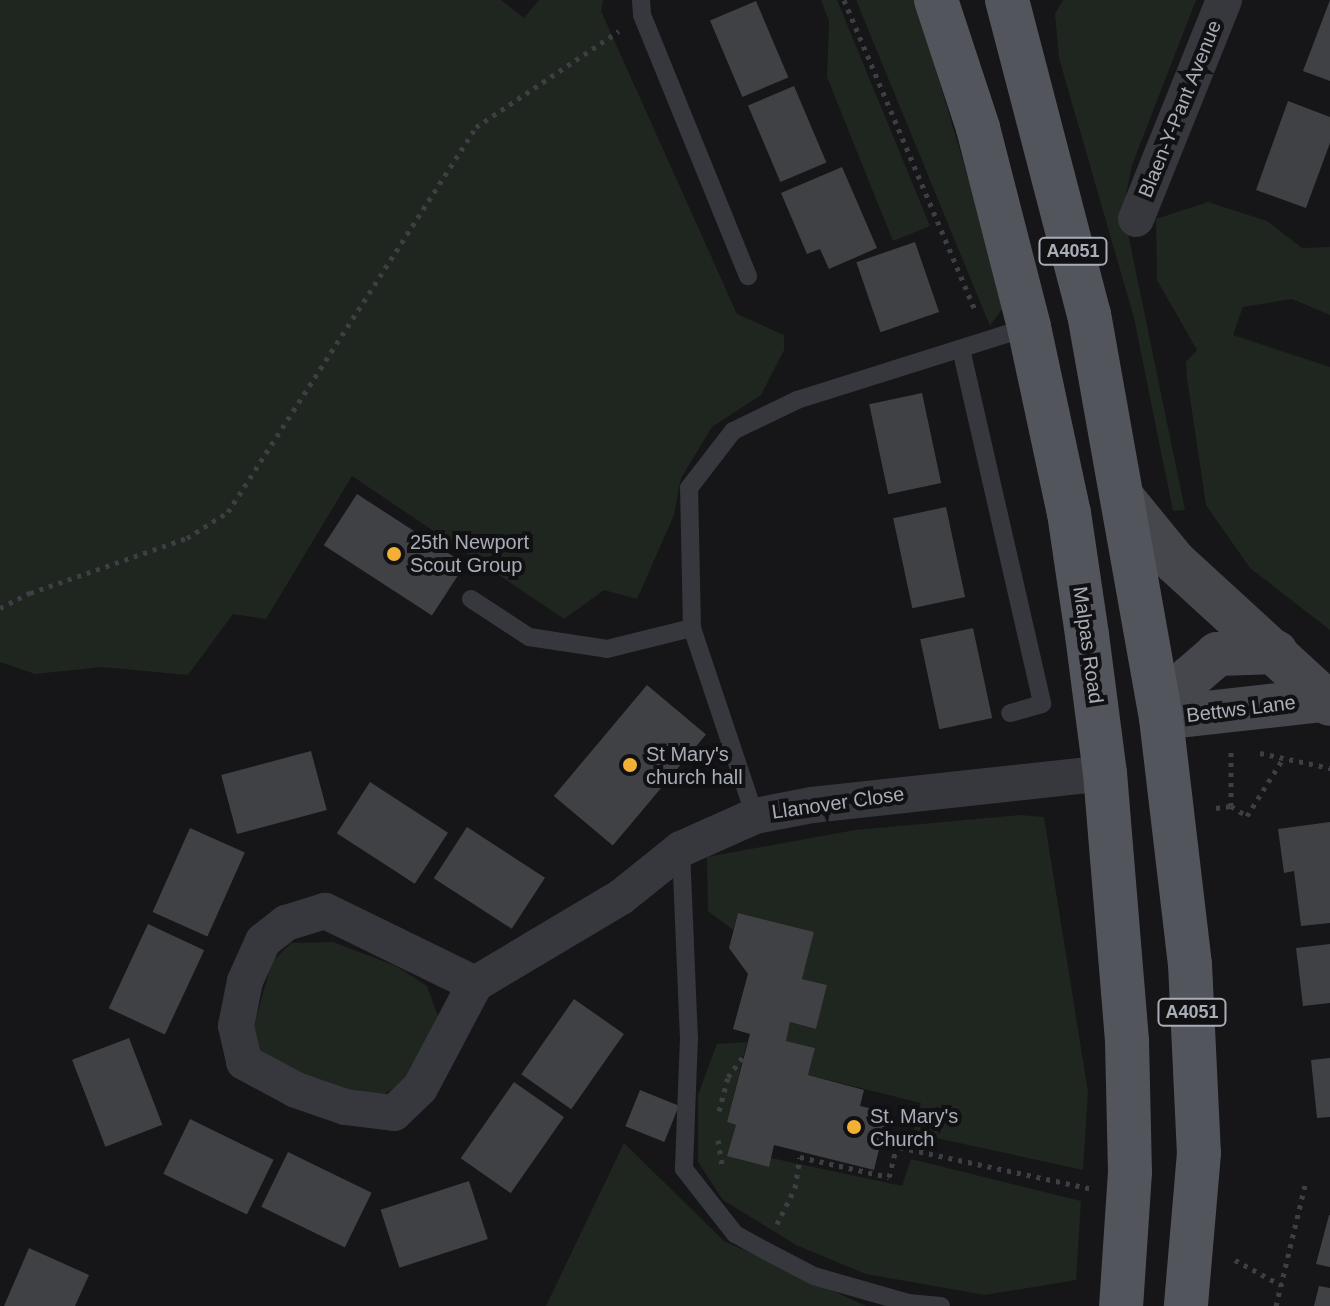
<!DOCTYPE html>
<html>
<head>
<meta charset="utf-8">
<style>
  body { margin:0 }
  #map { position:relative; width:1330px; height:1306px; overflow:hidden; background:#161618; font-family:Helvetica,sans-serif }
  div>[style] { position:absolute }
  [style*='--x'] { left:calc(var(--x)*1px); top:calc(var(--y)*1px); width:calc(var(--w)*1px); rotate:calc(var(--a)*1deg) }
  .green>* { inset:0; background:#1e261f }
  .building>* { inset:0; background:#404145; transform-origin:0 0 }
  .path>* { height:5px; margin-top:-2.5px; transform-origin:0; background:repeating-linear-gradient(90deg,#3d3f44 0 4px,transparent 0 10px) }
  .lane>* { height:18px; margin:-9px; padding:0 9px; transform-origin:9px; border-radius:9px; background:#37383d }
  .street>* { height:36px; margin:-18px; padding:0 18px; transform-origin:18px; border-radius:18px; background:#37383d }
  .secondary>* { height:44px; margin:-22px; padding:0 22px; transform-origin:22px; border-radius:22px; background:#45474d }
  .primary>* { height:44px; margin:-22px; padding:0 22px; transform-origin:22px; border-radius:22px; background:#53555c }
  .dots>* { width:22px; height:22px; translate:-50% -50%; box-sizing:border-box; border:4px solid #111113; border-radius:50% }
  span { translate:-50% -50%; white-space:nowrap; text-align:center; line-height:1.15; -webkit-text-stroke:8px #111113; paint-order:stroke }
  .shield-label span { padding:2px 6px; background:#111113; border:2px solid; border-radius:6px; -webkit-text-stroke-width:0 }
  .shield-label { font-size:18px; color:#a8adb8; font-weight:700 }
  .street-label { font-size:20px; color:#a8adb8 }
  .poi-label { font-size:20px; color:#a8adb8 }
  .left { translate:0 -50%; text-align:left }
</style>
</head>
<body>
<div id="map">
  <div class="green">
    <div style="clip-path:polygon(0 0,501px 0,524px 18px,539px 0,603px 0,601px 11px,737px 314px,784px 335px,784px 350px,761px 395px,712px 427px,681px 478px,674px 515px,637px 599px,604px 590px,564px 619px,352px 476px,266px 619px,233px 614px,188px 675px,102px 667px,35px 674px,0 662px)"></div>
    <div style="clip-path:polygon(821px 0,837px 0,930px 226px,893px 241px,827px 77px,829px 21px)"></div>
    <div style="clip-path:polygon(856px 0,915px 0,998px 278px,1002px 309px,990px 326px)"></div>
    <div style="clip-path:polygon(1063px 0,1196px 0,1132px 165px,1123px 209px,1185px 510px,1173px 511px,1134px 318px,1059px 58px,1055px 14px)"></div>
    <div style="clip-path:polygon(1208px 202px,1267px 221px,1302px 248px,1330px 247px,1330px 315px,1292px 299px,1243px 307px,1233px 335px,1330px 367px,1330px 630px,1250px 568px,1206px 505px,1187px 378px,1186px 362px,1197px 350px,1157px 280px,1156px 219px)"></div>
    <div style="clip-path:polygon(1020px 815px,1044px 817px,1088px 1092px,1083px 1170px,913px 1133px,921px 1103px,808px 1075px,815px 1048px,786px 1041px,790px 1022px,816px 1029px,827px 985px,802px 979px,814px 932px,738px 913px,733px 930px,708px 911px,707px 857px,855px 830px)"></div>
    <div style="clip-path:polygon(333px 942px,396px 966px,427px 986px,438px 1016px,407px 1080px,386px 1093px,358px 1094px,304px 1075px,263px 1055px,251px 1036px,272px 962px,291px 943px)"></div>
    <div style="clip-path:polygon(747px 1042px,727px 1122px,736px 1125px,728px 1156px,768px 1167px,771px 1158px,902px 1186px,911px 1159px,1081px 1201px,1076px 1280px,985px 1295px,866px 1274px,796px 1245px,723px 1200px,698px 1162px,698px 1095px,717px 1044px)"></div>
    <div style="clip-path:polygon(624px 1143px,724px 1241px,866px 1306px,546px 1306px)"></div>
  </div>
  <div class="building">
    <div style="clip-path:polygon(1330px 0,1330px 81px,1303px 71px)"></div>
    <div style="left:756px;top:1px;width:83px;height:50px;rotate:67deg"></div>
    <div style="left:794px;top:86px;width:83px;height:50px;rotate:67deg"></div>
    <div style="clip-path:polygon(1288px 101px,1330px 117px,1330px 143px,1306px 208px,1256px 190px)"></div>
    <div style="clip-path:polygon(842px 167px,877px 248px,829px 269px,820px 249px,807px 254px,781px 193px)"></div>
    <div style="left:915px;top:242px;width:74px;height:62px;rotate:71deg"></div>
    <div style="left:922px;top:393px;width:92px;height:54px;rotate:78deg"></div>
    <div style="left:357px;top:494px;width:129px;height:61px;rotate:33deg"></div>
    <div style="left:946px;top:507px;width:92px;height:54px;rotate:78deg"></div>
    <div style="left:973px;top:628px;width:92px;height:54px;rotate:78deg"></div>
    <div style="left:647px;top:685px;width:77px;height:145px;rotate:40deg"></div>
    <div style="left:311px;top:751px;width:61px;height:93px;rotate:75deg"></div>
    <div style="left:370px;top:782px;width:93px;height:61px;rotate:33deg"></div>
    <div style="clip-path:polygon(1330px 822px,1330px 923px,1301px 926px,1294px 871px,1284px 873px,1278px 829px)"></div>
    <div style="left:467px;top:827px;width:93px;height:61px;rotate:33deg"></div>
    <div style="left:190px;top:828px;width:60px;height:92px;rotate:24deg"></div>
    <div style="clip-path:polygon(738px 913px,814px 932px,802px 979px,827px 985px,816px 1029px,790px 1022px,786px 1041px,815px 1048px,808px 1075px,864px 1090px,860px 1106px,888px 1112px,874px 1170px,774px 1145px,769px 1167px,727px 1156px,736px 1125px,727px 1122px,750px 1034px,733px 1029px,748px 974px,729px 948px)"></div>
    <div style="left:148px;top:924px;width:62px;height:93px;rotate:25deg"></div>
    <div style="clip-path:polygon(1330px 944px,1330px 1003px,1303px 1006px,1296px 948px)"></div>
    <div style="left:574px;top:999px;width:61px;height:92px;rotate:35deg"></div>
    <div style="left:129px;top:1038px;width:93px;height:61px;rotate:69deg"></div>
    <div style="clip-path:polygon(1330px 1058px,1330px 1117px,1317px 1118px,1311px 1060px)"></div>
    <div style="left:514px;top:1082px;width:61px;height:93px;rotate:35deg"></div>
    <div style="left:640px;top:1090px;width:42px;height:39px;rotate:22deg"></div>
    <div style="left:190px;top:1119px;width:93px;height:61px;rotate:26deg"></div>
    <div style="left:288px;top:1152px;width:93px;height:61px;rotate:26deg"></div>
    <div style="left:469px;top:1181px;width:61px;height:93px;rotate:72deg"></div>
    <div style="clip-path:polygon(1329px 1215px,1330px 1215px,1330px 1267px,1316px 1264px)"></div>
    <div style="clip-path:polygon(29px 1248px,89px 1275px,75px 1306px,4px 1306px)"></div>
    <div style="clip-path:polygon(1319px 1286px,1330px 1288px,1330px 1306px,1314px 1306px)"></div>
  </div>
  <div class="path">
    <div style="--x:844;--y:0;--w:339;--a:67.1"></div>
    <div style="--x:0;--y:608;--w:34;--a:-27"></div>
    <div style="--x:30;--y:593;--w:166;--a:-19.3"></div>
    <div style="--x:187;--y:538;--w:49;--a:-32.4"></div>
    <div style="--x:228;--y:512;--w:458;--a:-57.2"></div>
    <div style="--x:476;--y:127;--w:172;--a:-33.9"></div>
    <div style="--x:1260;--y:753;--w:72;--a:12.1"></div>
    <div style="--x:1231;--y:806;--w:19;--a:32"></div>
    <div style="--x:1247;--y:816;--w:70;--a:-57.9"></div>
    <div style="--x:1216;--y:808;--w:15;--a:-8"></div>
    <div style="--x:1231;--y:806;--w:55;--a:-90"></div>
    <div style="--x:719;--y:1111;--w:35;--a:-75"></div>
    <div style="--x:728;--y:1077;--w:27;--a:-54"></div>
    <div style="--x:718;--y:1140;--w:26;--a:81"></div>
    <div style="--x:880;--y:1143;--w:214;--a:12.2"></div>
    <div style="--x:777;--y:1224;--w:40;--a:-63.4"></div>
    <div style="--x:795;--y:1188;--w:31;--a:-81"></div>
    <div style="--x:800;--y:1157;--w:91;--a:12.7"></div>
    <div style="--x:889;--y:1177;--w:32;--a:-76"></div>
    <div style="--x:1235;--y:1260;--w:52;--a:28.5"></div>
    <div style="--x:1276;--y:1306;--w:124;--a:-76.5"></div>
  </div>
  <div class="lane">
    <div style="--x:641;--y:0;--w:15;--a:86"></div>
    <div style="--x:642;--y:15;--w:282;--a:67.9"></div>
    <div style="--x:961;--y:349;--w:364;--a:77.1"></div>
    <div style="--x:1042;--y:704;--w:33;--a:164"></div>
    <div style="--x:471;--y:599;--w:69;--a:33.2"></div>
    <div style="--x:529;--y:637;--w:79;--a:8.7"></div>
    <div style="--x:607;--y:649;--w:88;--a:-13.9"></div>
    <div style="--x:692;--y:628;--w:198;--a:71.5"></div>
    <div style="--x:692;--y:628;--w:140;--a:-91.2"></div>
    <div style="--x:689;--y:488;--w:72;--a:-52.3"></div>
    <div style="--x:733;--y:431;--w:71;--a:-25.8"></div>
    <div style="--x:797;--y:400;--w:243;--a:-17.5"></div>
    <div style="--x:681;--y:849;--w:188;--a:87.6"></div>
    <div style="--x:689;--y:1037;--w:132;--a:92.2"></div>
    <div style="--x:684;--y:1169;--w:83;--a:51.9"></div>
    <div style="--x:735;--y:1234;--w:35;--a:29"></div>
    <div style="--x:766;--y:1251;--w:54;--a:27.5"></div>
    <div style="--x:814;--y:1276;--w:98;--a:16"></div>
    <div style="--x:908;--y:1303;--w:33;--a:5"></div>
  </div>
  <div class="street">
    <div style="--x:1136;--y:219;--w:236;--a:-68.1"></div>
    <div style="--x:475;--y:984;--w:167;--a:-154"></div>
    <div style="--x:325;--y:911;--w:41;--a:162.9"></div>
    <div style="--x:286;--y:923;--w:29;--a:142"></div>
    <div style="--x:263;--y:941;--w:44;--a:114.2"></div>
    <div style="--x:245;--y:981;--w:46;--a:101.3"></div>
    <div style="--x:236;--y:1026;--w:37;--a:77"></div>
    <div style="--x:244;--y:1062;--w:59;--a:28.3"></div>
    <div style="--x:296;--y:1090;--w:52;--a:19.1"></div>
    <div style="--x:345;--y:1107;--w:49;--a:7"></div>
    <div style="--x:394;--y:1113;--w:36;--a:-44"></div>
    <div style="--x:420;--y:1088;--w:118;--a:-62.1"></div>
    <div style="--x:475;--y:984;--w:170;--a:-30.8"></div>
    <div style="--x:621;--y:897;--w:77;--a:-38.7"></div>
    <div style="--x:681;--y:849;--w:81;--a:-24"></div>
    <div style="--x:755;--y:816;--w:58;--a:-10.9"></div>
    <div style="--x:812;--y:805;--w:295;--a:-6.2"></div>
  </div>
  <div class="secondary">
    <div style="--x:1125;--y:501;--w:79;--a:50.7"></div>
    <div style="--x:1175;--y:562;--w:210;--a:42.5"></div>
    <div style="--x:1161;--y:718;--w:161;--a:-6.4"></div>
    <div style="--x:1161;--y:718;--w:51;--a:-53.8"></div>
    <div style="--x:1191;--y:677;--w:35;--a:-41"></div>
    <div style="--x:1217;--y:654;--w:59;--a:-1.9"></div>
  </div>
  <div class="primary">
    <div style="--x:936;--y:0;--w:135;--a:71.8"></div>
    <div style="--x:978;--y:128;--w:205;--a:75.6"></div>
    <div style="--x:1029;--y:327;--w:190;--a:77.9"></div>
    <div style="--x:1069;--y:513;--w:123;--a:81.6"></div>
    <div style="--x:1087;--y:635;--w:139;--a:82.6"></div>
    <div style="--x:1105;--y:773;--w:269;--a:85.3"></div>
    <div style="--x:1127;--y:1041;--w:131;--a:88.7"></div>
    <div style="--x:1130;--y:1172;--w:134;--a:93.8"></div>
    <div style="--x:1007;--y:0;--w:325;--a:75.4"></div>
    <div style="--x:1089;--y:314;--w:410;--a:79.9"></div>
    <div style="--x:1161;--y:718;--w:248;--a:83.3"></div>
    <div style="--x:1190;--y:964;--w:189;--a:87.3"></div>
    <div style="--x:1199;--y:1153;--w:154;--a:94.9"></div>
  </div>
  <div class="dots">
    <div style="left:394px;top:554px;background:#f2b134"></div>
    <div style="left:630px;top:765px;background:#f2b134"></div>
    <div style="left:854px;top:1127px;background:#f2b134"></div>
  </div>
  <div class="shield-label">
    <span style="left:1073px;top:251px">A4051</span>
    <span style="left:1192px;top:1012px">A4051</span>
  </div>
  <div class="street-label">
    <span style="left:1180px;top:109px;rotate:-68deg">Blaen-Y-Pant Avenue</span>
    <span style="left:1088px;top:645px;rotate:82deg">Malpas Road</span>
    <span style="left:1241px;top:709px;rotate:-7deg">Bettws Lane</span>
    <span style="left:838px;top:803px;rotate:-8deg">Llanover Close</span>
  </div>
  <div class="poi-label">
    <span class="left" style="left:410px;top:554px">25th Newport<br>Scout Group</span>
    <span class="left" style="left:646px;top:766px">St Mary's<br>church hall</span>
    <span class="left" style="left:870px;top:1128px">St. Mary's<br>Church</span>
  </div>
</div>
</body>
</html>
